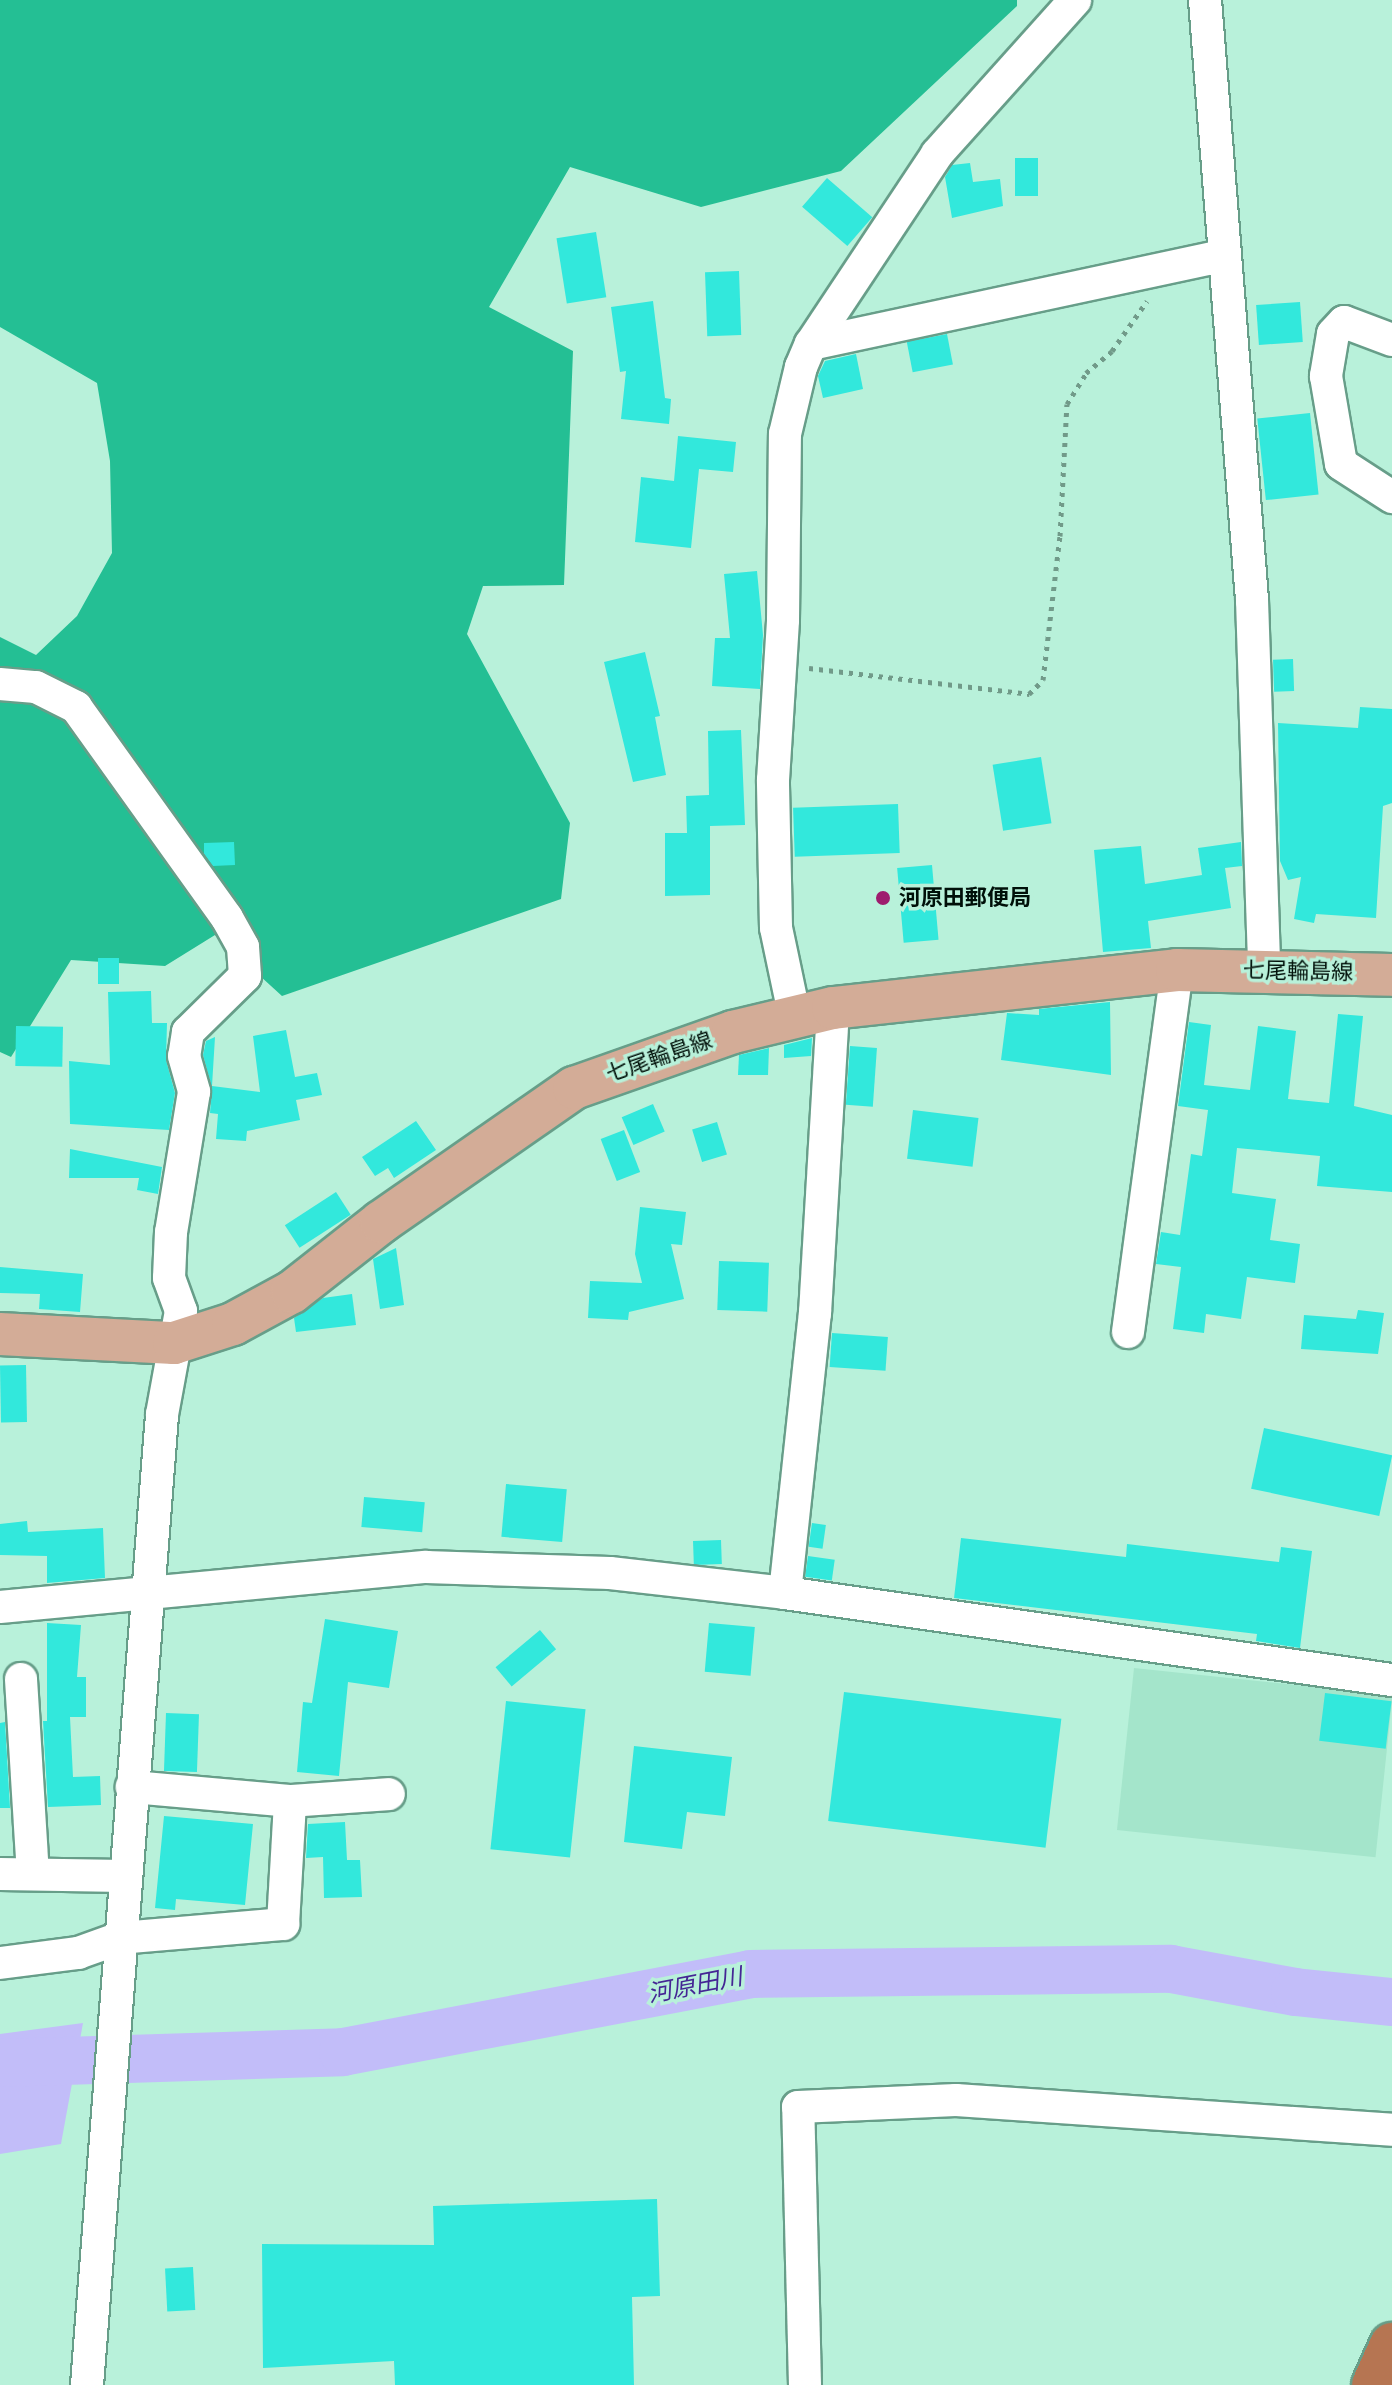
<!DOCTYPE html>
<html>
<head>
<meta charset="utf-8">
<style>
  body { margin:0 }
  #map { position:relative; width:1392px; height:2385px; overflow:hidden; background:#b8f1da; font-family:"Asap Condensed","Noto Sans JP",sans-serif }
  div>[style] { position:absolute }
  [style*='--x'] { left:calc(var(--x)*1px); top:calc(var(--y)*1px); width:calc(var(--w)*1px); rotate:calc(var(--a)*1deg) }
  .built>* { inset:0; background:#a4e5cb; transform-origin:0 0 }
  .forest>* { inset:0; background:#24bf94 }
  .water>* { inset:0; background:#c2bdf9 }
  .river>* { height:48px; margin:-24px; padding:0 24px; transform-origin:24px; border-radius:24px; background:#c2bdf9 }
  .building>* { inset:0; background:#32e8dc; transform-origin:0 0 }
  .path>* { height:5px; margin-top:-2.5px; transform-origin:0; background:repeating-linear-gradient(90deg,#719a89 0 4px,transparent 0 10px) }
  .roads { filter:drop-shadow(2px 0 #679e89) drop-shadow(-2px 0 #679e89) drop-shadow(0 2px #679e89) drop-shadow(0 -2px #679e89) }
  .minor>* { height:32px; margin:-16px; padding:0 16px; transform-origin:16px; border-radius:16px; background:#fff }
  .major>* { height:42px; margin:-21px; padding:0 21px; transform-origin:21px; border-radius:21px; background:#d3ac97 }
  .highway>* { height:44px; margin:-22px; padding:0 22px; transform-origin:22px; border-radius:22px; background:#b67552 }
  .dots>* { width:22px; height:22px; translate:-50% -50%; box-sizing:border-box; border:4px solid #b8f1da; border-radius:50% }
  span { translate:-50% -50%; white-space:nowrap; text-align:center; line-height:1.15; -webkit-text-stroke:7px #b8f1da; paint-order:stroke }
  .poi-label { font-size:22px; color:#001009; font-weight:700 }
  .left { translate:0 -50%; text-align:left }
  .street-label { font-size:22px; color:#001009 }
  .water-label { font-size:24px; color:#442694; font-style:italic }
</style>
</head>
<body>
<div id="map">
  <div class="built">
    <div style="left:1134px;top:1668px;width:260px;height:163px;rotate:6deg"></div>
  </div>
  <div class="forest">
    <div style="clip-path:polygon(0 0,1017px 0,1017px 6px,841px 171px,701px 207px,570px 167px,489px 307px,573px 351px,564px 585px,483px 586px,467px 634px,570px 823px,561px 899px,282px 996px,215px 935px,165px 966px,71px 960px,11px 1057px,0 1052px,0 637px,36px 655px,77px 616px,112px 553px,110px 461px,97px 383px,0 327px)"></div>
  </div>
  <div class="water">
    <div style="clip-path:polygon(83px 2023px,61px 2144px,0 2154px,0 2034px)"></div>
  </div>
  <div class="river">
    <div style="--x:0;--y:2063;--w:343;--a:-1.8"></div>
    <div style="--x:343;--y:2052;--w:414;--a:-10.8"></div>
    <div style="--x:750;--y:1974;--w:421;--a:-0.7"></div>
    <div style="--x:1171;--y:1969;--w:126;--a:10.5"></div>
    <div style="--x:1295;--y:1992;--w:98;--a:5.9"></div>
  </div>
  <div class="building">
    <div style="left:1015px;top:158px;width:23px;height:38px"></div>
    <div style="clip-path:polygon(970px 163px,973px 182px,1000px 179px,1003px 206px,952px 218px,945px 177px,952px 165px)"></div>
    <div style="left:827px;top:178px;width:60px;height:38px;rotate:41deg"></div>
    <div style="left:596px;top:232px;width:66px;height:40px;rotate:81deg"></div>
    <div style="left:739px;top:271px;width:64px;height:34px;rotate:88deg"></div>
    <div style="clip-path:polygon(653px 301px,665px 398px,671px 399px,669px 424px,621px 419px,626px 371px,620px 372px,611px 307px)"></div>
    <div style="left:1300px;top:302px;width:40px;height:44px;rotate:86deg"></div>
    <div style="left:947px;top:334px;width:31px;height:41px;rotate:79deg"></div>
    <div style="clip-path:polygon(856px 354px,863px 389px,823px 398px,818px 376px,825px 361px)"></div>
    <div style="left:1310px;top:413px;width:82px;height:53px;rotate:84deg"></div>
    <div style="clip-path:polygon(678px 436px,736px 442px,733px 472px,699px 469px,691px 548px,635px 542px,641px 477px,674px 481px)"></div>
    <div style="clip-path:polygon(757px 571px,763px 635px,760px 689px,712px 686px,715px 638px,730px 638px,724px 574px)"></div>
    <div style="clip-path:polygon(645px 652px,660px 716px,655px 717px,666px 775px,633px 782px,604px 662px)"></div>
    <div style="left:1293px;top:659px;width:32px;height:20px;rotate:88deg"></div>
    <div style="clip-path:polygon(1360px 707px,1392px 709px,1392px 803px,1383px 806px,1376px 918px,1316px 914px,1314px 923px,1294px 919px,1301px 877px,1288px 880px,1280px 861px,1278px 723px,1358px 728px)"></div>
    <div style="clip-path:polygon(741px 730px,745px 825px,710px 826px,710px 895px,665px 896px,665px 833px,687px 833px,686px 796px,709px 795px,708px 731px)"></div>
    <div style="left:1041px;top:757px;width:67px;height:49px;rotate:81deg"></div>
    <div style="left:898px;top:804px;width:49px;height:105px;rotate:88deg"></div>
    <div style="clip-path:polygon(234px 842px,235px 865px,213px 866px,204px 854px,204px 843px)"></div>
    <div style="clip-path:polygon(1241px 842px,1242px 866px,1225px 868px,1231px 908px,1148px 921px,1151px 948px,1103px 952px,1094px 850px,1141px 846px,1145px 884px,1202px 875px,1198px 848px)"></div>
    <div style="left:932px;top:865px;width:75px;height:35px;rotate:85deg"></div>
    <div style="left:119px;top:958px;width:26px;height:21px;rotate:90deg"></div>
    <div style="clip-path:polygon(151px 991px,152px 1023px,167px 1023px,166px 1060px,175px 1093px,169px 1130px,70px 1124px,69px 1061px,110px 1065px,108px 992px)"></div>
    <div style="clip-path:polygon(1110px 1002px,1111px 1075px,1001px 1060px,1007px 1013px,1039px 1015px,1039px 1009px)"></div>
    <div style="clip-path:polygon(1338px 1014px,1363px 1016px,1354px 1106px,1392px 1115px,1392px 1192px,1317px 1186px,1320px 1156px,1237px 1148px,1232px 1193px,1276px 1199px,1270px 1240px,1300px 1244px,1295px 1283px,1247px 1277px,1241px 1319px,1206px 1314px,1204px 1333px,1173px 1329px,1181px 1267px,1156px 1264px,1161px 1232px,1180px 1235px,1191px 1154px,1202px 1156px,1208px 1110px,1178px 1106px,1189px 1022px,1211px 1025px,1204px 1085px,1250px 1090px,1258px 1026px,1296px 1031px,1288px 1099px,1329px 1103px)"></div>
    <div style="left:16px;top:1026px;width:47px;height:40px;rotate:1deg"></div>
    <div style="clip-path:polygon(286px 1030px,295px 1077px,317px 1073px,322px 1095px,296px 1100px,300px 1120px,247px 1131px,246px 1141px,216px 1139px,218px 1114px,210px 1113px,212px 1088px,203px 1055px,206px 1041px,215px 1037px,212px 1086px,260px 1092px,253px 1036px)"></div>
    <div style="clip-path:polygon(812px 1038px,811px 1056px,784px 1058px,784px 1045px)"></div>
    <div style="left:850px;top:1046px;width:27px;height:59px;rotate:4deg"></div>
    <div style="clip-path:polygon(769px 1048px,768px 1075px,738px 1075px,739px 1055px)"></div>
    <div style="left:653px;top:1104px;width:30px;height:34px;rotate:67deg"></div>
    <div style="left:913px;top:1110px;width:66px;height:49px;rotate:7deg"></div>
    <div style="clip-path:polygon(416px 1121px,436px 1150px,394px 1178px,388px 1168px,375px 1176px,362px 1157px)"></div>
    <div style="left:717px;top:1122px;width:34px;height:26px;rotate:73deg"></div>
    <div style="left:624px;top:1130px;width:45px;height:25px;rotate:69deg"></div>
    <div style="clip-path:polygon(70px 1149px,162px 1167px,158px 1194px,137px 1190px,139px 1178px,69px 1178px)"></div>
    <div style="left:336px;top:1192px;width:27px;height:61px;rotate:57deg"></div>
    <div style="clip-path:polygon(640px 1207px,686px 1212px,682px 1245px,671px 1244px,684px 1299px,629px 1312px,628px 1320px,588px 1318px,590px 1281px,642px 1283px,635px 1254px)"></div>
    <div style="clip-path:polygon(396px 1248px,404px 1305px,380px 1309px,373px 1259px)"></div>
    <div style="left:719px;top:1261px;width:50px;height:49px;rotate:2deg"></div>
    <div style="clip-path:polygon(0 1267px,83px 1274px,80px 1312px,39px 1309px,40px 1294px,0 1293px)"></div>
    <div style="clip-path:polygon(352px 1294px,356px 1325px,296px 1332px,294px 1318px,323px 1298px)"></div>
    <div style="clip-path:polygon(1358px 1310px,1384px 1313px,1378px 1354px,1301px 1349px,1304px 1315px,1356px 1319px)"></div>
    <div style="left:832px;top:1333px;width:56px;height:34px;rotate:4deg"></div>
    <div style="left:26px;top:1365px;width:57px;height:26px;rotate:89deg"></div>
    <div style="left:1264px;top:1428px;width:131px;height:62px;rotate:12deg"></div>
    <div style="left:506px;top:1484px;width:61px;height:53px;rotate:5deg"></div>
    <div style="left:364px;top:1497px;width:61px;height:30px;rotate:5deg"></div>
    <div style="clip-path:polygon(27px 1521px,28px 1532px,103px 1528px,105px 1578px,47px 1583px,47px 1556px,0 1555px,0 1524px)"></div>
    <div style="left:812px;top:1523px;width:14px;height:24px;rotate:8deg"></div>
    <div style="clip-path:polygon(961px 1538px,1126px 1557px,1127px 1544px,1279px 1562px,1281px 1547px,1312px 1551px,1300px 1648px,1256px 1641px,1257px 1634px,954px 1598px)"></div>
    <div style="left:721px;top:1540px;width:24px;height:28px;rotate:88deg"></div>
    <div style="left:808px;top:1556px;width:27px;height:21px;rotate:8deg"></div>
    <div style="clip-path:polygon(325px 1619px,398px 1631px,389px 1688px,348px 1682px,339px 1776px,297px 1772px,303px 1702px,312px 1703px)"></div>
    <div style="clip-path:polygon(47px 1623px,81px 1625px,77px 1677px,86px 1677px,86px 1717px,70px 1717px,73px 1777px,100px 1776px,101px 1805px,48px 1807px,43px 1721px,47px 1721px)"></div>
    <div style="left:709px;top:1623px;width:46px;height:49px;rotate:5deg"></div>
    <div style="left:540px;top:1630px;width:25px;height:58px;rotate:50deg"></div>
    <div style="left:844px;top:1692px;width:219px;height:130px;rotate:7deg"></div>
    <div style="left:1325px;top:1693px;width:67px;height:48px;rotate:7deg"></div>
    <div style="left:506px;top:1701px;width:80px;height:149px;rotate:6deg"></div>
    <div style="left:166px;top:1713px;width:33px;height:58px;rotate:2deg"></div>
    <div style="clip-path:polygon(5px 1722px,10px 1808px,0 1808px,0 1723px)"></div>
    <div style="clip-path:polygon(634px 1746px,732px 1757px,725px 1816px,687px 1812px,682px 1849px,624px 1842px)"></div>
    <div style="clip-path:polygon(164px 1816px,253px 1824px,245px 1905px,176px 1899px,175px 1910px,155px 1908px)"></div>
    <div style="clip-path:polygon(345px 1822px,347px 1860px,360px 1860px,362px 1897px,324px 1898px,323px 1857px,306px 1858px,308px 1824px)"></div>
    <div style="clip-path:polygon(657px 2199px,660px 2296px,632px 2297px,634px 2385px,395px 2385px,394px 2361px,263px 2368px,262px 2244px,434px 2245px,433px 2206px)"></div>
    <div style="left:193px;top:2267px;width:43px;height:28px;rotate:87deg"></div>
  </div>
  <div class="path">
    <div style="--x:809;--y:668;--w:222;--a:6.7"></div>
    <div style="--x:1029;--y:694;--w:20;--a:-45"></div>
    <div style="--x:1043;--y:680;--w:145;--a:-83.3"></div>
    <div style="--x:1060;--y:536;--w:132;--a:-87"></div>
    <div style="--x:1067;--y:404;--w:36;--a:-58"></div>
    <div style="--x:1086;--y:373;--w:34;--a:-40"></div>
    <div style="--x:1112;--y:351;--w:61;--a:-55"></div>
  </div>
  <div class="roads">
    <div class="minor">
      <div style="--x:1205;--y:0;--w:602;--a:85.52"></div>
      <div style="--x:1252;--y:600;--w:369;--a:88.1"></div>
      <div style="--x:1392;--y:340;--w:51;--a:-159.4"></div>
      <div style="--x:1344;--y:322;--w:16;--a:133"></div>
      <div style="--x:1333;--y:334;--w:43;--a:99.5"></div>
      <div style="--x:1326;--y:376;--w:89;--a:80.3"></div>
      <div style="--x:1341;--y:464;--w:61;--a:32.9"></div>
      <div style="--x:811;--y:344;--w:419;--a:-12.1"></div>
      <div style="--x:0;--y:684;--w:36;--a:5"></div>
      <div style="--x:36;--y:687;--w:45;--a:26.6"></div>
      <div style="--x:76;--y:707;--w:259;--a:54.4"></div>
      <div style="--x:227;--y:918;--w:33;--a:61"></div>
      <div style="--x:243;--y:947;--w:29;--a:86"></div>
      <div style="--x:245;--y:976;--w:80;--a:135.5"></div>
      <div style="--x:188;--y:1032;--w:24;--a:99"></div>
      <div style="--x:184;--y:1056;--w:37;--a:74"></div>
      <div style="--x:194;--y:1092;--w:142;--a:99.3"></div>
      <div style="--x:171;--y:1232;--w:46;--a:92.5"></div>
      <div style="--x:169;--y:1278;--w:35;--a:70"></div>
      <div style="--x:181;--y:1311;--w:106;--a:100.4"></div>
      <div style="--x:162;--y:1415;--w:973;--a:94.42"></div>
      <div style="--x:795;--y:1018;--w:92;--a:-101.9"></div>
      <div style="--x:776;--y:928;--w:148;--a:-91.2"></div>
      <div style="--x:773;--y:780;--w:160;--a:-86.4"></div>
      <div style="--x:783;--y:620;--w:186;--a:-89.4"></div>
      <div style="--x:785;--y:434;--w:69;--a:-76.6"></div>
      <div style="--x:801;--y:367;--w:25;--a:-67"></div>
      <div style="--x:811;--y:344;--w:228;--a:-56.4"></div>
      <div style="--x:937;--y:154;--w:207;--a:-48.1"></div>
      <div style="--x:1128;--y:1332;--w:365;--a:-82.3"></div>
      <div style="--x:785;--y:1593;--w:282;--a:-83.9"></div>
      <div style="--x:815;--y:1313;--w:306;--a:-86.6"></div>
      <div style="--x:0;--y:1607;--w:428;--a:-5.4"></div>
      <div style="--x:426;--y:1567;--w:184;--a:1.9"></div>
      <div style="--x:610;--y:1573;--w:176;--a:6.5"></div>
      <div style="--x:785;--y:1593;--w:613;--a:8.16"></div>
      <div style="--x:21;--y:1679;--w:195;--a:86.5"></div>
      <div style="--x:290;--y:1801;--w:99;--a:-4"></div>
      <div style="--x:0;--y:1874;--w:125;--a:0.9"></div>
      <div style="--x:0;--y:1963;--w:79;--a:-7.3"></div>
      <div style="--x:78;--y:1953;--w:45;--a:-19.7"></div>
      <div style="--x:120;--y:1938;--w:164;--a:-4.9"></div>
      <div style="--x:283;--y:1924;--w:123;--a:-86.7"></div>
      <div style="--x:290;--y:1801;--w:159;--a:-174.9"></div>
      <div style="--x:805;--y:2385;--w:278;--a:-91.4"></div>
      <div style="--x:798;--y:2107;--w:158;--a:-2.5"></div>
      <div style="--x:956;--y:2100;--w:437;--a:3.9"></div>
    </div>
    <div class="major">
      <div style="--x:0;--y:1334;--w:174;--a:3"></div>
      <div style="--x:174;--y:1343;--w:62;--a:-17.9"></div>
      <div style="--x:233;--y:1324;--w:67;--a:-28.5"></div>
      <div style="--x:292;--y:1292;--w:113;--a:-38.2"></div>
      <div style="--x:381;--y:1222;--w:235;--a:-34.8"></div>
      <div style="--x:574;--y:1088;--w:169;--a:-19.4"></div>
      <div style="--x:733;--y:1032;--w:103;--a:-13.5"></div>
      <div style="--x:833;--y:1008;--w:346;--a:-6.3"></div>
      <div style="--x:1177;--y:970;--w:215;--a:1.3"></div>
    </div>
    <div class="highway">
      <div style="--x:1374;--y:2385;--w:44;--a:-65.8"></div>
    </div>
  </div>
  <div class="dots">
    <div style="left:883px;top:898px;background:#9e1c6e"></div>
  </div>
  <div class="poi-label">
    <span class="left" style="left:899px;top:898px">河原田郵便局</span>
  </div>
  <div class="street-label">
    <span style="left:1298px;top:971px;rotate:1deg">七尾輪島線</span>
    <span style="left:659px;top:1057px;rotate:-19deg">七尾輪島線</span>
  </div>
  <div class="water-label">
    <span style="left:695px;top:1985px;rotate:-11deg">河原田川</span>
  </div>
</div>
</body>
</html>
